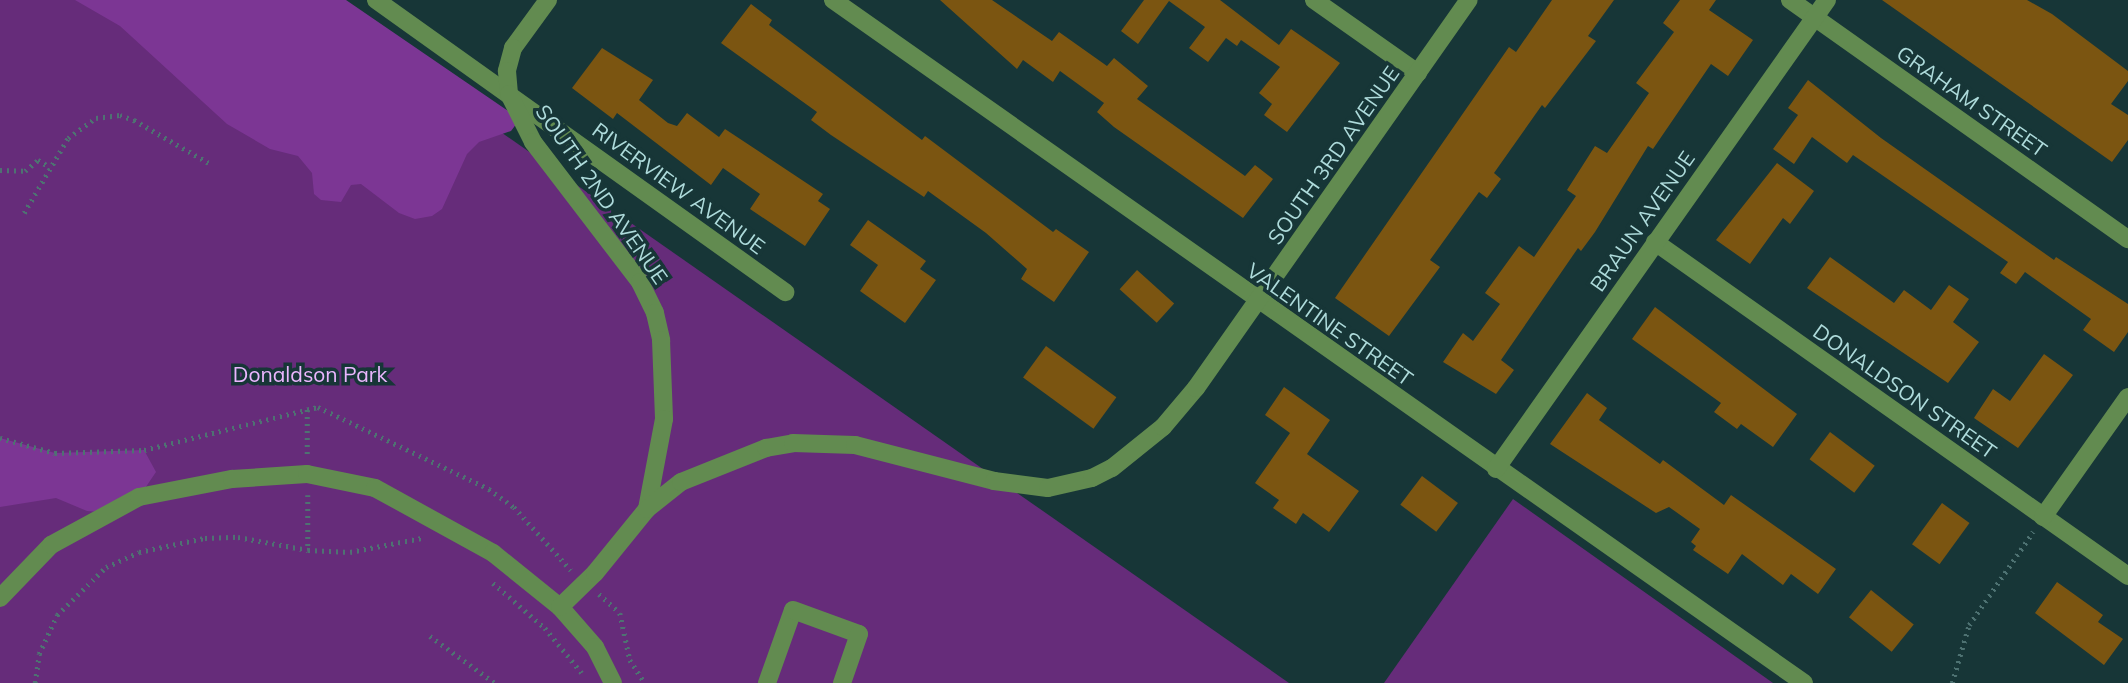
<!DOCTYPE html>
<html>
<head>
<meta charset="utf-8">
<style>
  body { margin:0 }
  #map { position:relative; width:2128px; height:683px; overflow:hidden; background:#173637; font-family:Mulish,sans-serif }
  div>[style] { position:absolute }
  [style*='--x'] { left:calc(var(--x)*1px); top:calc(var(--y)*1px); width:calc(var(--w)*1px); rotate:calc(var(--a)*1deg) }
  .green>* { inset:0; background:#662c7a }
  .forest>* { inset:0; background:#7c3694 }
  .building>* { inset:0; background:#7b5511; transform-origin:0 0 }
  .path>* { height:4.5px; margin-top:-2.25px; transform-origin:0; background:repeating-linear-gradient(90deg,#4e7272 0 2px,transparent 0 7px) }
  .minor>* { height:18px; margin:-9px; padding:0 9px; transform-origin:9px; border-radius:9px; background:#628b50 }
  span { translate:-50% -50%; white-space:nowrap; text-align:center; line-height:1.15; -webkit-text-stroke:7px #173637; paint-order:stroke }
  .street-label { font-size:21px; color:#aedbdb }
  .park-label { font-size:21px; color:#eab6fe }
</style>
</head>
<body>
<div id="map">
  <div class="green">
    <div style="clip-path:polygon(0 0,312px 0,1289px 683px,0 683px)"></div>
    <div style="clip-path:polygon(1513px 499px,1773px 683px,1384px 683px)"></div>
  </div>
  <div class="forest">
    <div style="clip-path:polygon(75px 0,346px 0,520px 119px,511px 131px,479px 142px,467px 154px,442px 209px,432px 216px,415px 219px,399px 213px,361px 184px,351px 185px,341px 202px,321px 200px,314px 194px,312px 173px,298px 156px,270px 149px,227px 124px,120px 26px)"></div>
    <div style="clip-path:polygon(0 438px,55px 453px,144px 450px,156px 472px,139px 497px,110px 513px,87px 511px,56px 498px,0 507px)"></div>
  </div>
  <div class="building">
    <div style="clip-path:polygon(940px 0,992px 0,1052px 41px,1059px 32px,1107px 66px,1114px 58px,1148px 86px,1137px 99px,1245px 176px,1255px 165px,1273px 179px,1243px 218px,1114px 127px,1097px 112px,1104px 103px,1060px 71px,1053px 82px,1023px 60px,1017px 69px)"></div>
    <div style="clip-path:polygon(1144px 0,1220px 0,1279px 45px,1291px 29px,1340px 63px,1287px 132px,1264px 115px,1272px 104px,1259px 93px,1280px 67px,1241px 40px,1237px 46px,1226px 38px,1208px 62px,1189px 48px,1205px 27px,1169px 1px,1138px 44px,1121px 31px)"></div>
    <div style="clip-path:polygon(1552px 0,1614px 0,1588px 36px,1596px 41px,1545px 108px,1542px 105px,1494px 173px,1501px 179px,1487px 198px,1479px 192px,1430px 260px,1440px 267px,1389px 336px,1335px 298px,1509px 47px,1516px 52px)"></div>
    <div style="clip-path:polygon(1680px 0,1716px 0,1709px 10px,1753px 40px,1728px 76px,1711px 64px,1653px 149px,1648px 146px,1595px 232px,1581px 251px,1578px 248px,1501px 360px,1514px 370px,1496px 394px,1443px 362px,1463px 333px,1473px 341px,1500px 304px,1485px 293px,1519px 246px,1534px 257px,1576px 196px,1567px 190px,1595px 146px,1607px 153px,1649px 93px,1636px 83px,1674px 32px,1663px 23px)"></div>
    <div style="clip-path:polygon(1882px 0,2027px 0,2052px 14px,2128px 71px,2128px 81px,2111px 104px,2128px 115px,2128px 140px,2112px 162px)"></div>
    <div style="clip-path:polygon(751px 4px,772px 20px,769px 25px,922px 140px,925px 136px,1053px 232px,1056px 229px,1089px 252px,1054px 302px,1021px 279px,1027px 269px,986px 233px,928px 191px,924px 197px,831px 135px,811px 120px,817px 112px,721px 43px)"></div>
    <div style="clip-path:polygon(602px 48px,653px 80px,639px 100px,668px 123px,677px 126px,687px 113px,719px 137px,725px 129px,823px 194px,818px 201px,830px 209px,805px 246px,750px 209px,760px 194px,723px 168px,711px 185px,617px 113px,613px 119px,572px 88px)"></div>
    <div style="clip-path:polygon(1808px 80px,1881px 138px,2054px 260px,2056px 257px,2128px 304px,2128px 332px,2114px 352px,2083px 330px,2091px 319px,2025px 272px,2016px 284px,2000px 273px,2008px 262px,1853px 155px,1847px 163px,1812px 137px,1794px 164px,1773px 149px,1798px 115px,1788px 108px)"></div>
    <div style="clip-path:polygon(1777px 163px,1814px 191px,1790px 224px,1783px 218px,1750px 264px,1716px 240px)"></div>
    <div style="clip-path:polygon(868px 220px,926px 261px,920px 269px,936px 280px,905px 323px,860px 291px,878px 265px,850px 245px)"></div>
    <div style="clip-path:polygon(1830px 257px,1894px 303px,1904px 290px,1931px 310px,1949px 285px,1969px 299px,1953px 322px,1979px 342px,1948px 383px,1807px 288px)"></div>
    <div style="left:1137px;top:270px;width:50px;height:26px;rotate:42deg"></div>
    <div style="clip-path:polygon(1655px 307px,1797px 414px,1773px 447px,1741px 424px,1737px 429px,1714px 412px,1721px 403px,1632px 339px)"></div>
    <div style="left:1046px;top:346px;width:87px;height:39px;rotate:36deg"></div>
    <div style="clip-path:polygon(2044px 354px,2073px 375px,2018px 448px,1974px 418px,1993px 389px,2010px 401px)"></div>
    <div style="clip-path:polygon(1284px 387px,1330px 420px,1307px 454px,1359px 491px,1329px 532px,1303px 513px,1296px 524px,1273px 508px,1279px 500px,1255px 483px,1290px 433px,1265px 415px)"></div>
    <div style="clip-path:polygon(1587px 393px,1607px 408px,1599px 420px,1660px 464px,1663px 460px,1724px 505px,1731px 495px,1836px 569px,1818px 594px,1791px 574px,1783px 585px,1742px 554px,1728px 574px,1693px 550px,1696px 546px,1691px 542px,1700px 529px,1669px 507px,1656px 513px,1550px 444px)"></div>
    <div style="left:1830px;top:432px;width:56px;height:34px;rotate:37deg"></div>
    <div style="left:1422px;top:476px;width:45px;height:36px;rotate:37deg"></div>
    <div style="left:1942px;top:503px;width:34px;height:51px;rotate:36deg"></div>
    <div style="clip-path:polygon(2057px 582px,2103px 615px,2098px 622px,2123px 639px,2104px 665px,2035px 613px)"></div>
    <div style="left:1871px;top:590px;width:55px;height:35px;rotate:39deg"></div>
  </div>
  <div class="path">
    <div style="--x:0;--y:170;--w:25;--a:2"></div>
    <div style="--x:25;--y:171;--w:17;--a:-40"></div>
    <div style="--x:38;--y:160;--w:14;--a:30"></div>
    <div style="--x:24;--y:213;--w:87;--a:-59.6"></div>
    <div style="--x:68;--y:138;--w:34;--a:-36"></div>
    <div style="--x:96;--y:118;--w:24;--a:-7"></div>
    <div style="--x:120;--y:115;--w:15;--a:20"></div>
    <div style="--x:134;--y:120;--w:86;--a:29.8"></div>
    <div style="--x:0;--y:438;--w:57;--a:15.3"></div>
    <div style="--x:55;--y:453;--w:89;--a:-1.9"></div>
    <div style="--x:144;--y:450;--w:179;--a:-13.9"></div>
    <div style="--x:318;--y:407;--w:190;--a:25.6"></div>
    <div style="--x:489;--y:489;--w:31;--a:36"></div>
    <div style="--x:514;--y:507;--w:85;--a:47.9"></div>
    <div style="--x:307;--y:454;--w:45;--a:-90"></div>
    <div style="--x:308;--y:495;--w:55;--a:90"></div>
    <div style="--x:493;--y:583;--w:69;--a:40.9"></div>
    <div style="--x:545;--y:628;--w:58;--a:50.6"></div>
    <div style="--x:599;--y:594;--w:28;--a:42"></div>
    <div style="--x:620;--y:613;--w:48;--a:78"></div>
    <div style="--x:630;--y:660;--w:27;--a:57"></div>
    <div style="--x:430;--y:636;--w:80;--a:35.9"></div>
    <div style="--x:35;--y:683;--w:29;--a:-82"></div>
    <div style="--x:39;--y:654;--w:43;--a:-65.2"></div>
    <div style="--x:57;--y:615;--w:69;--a:-44.4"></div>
    <div style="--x:106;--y:567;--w:36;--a:-24"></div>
    <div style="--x:139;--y:552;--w:67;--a:-12"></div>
    <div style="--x:205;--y:538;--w:33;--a:-2"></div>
    <div style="--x:238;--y:537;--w:71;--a:10.5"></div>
    <div style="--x:308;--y:550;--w:42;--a:2.7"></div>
    <div style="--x:350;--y:552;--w:73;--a:-11"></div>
    <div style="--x:1952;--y:683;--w:60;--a:-73.7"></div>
    <div style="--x:1969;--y:625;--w:113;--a:-55.5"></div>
  </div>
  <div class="minor">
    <div style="--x:376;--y:0;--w:503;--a:35.52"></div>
    <div style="--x:548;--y:0;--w:59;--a:126.1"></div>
    <div style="--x:513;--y:48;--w:24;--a:105"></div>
    <div style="--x:507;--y:71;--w:23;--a:85"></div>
    <div style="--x:509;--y:94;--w:54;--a:63.4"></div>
    <div style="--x:533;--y:142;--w:176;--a:52.6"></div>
    <div style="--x:640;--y:282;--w:34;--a:64"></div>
    <div style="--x:655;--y:313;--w:28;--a:77"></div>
    <div style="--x:661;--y:340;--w:79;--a:87.8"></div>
    <div style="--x:664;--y:419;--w:92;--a:100.7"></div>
    <div style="--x:833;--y:0;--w:1187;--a:35.12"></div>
    <div style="--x:1314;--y:0;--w:127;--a:35.1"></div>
    <div style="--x:1790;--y:0;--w:414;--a:35.3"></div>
    <div style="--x:1655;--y:242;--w:579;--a:35.23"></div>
    <div style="--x:1496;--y:469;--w:574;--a:-54.79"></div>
    <div style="--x:2043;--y:517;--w:147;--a:-54.7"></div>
    <div style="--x:0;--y:598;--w:74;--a:-46.1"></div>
    <div style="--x:51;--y:545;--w:100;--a:-28.6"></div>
    <div style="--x:139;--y:497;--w:95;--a:-11"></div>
    <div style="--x:232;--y:479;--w:75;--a:-3.8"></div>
    <div style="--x:307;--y:474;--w:69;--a:11.6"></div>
    <div style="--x:375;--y:488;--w:135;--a:28.8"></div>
    <div style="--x:493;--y:553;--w:86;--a:38.9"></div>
    <div style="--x:560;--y:607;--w:53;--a:48.8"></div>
    <div style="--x:595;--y:647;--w:40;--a:63.4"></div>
    <div style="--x:560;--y:607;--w:49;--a:-44.2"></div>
    <div style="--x:595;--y:573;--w:82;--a:-50.9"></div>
    <div style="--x:647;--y:509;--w:43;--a:-38.5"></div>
    <div style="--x:681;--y:482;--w:92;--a:-21.8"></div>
    <div style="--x:766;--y:448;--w:27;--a:-10"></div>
    <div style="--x:793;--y:443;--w:62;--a:1.8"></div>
    <div style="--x:855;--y:445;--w:144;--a:14.5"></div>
    <div style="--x:994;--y:481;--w:54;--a:7.4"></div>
    <div style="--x:1048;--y:488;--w:45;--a:-12.8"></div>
    <div style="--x:1092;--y:478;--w:22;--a:-27"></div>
    <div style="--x:1112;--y:468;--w:65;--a:-38.8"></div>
    <div style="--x:1163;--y:427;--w:51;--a:-49.8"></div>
    <div style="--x:1196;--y:388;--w:474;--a:-54.9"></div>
    <div style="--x:767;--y:683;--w:77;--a:-70.4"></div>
    <div style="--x:793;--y:610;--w:70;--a:20"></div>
    <div style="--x:859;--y:634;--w:52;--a:109.1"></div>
  </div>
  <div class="street-label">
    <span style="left:1972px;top:101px;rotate:35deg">GRAHAM STREET</span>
    <span style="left:1333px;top:155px;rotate:-55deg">SOUTH 3RD AVENUE</span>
    <span style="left:679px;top:188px;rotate:36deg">RIVERVIEW AVENUE</span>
    <span style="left:602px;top:194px;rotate:55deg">SOUTH 2ND AVENUE</span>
    <span style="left:1642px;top:221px;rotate:-55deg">BRAUN AVENUE</span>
    <span style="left:1330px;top:324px;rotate:35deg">VALENTINE STREET</span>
    <span style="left:1905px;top:391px;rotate:35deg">DONALDSON STREET</span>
  </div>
  <div class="park-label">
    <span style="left:310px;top:374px">Donaldson Park</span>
  </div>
</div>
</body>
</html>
